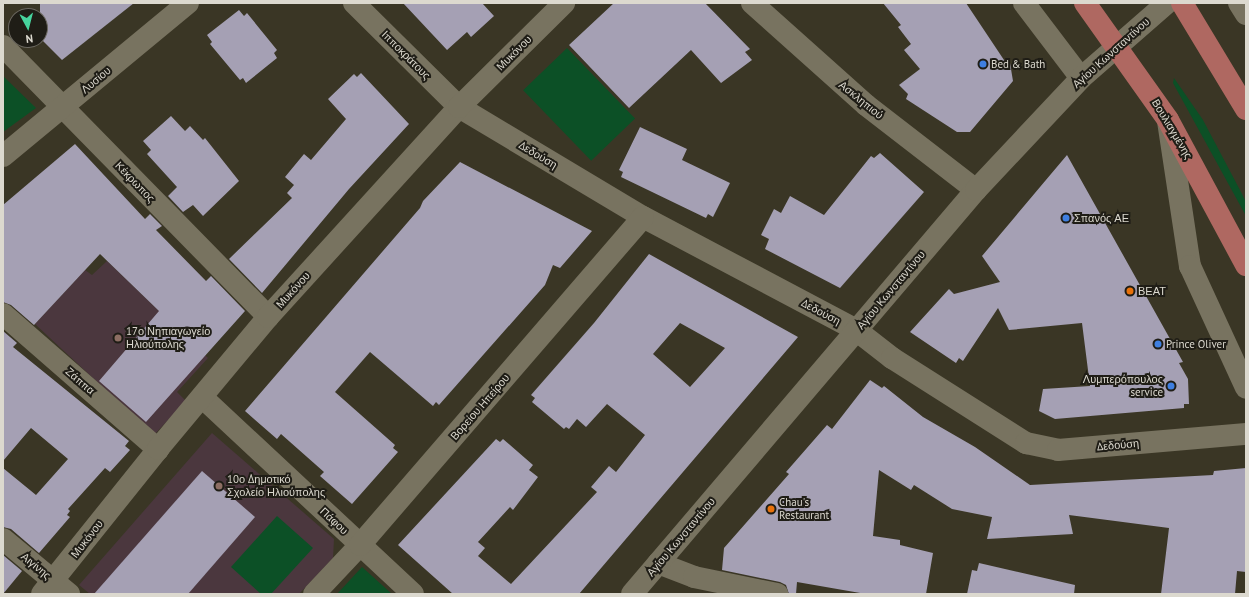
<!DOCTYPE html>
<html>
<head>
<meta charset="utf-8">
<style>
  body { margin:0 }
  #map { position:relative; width:1249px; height:597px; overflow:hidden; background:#3a3625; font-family:"PT Sans",sans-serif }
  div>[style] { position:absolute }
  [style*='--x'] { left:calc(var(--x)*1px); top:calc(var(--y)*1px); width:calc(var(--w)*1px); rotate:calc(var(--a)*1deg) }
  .education>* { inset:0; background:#4b373e }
  .green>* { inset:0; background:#0c5026; transform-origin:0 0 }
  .building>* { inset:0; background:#a5a0b4 }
  .minor>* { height:22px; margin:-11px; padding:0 11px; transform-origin:11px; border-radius:11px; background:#787360 }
  .major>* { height:22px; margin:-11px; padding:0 11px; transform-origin:11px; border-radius:11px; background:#af6861 }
  .dots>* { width:11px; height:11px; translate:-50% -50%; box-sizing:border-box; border:2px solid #1f1d16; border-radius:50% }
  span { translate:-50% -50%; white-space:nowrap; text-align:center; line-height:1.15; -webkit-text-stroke:4px #1f1d16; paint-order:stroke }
  .street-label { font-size:11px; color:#dcd9cf }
  .poi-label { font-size:11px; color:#dcd9cf }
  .left { translate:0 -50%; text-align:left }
  .right { translate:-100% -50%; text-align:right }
  .frame { position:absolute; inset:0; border:4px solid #dcd9cf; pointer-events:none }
  .north { position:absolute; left:8px; top:8px; width:40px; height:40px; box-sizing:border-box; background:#1f1d16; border:1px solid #6b6860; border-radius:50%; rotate:173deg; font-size:11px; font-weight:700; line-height:16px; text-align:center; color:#dcd9cf }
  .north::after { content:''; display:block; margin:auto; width:14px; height:18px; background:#47d49e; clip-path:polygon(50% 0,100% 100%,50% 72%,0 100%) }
</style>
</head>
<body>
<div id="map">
  <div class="education">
    <div style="clip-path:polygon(107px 261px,208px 358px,177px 392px,186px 401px,154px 435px,35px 324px,85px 270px,92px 275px)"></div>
    <div style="clip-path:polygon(212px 433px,334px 539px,333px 558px,299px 594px,90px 594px,79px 585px)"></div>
  </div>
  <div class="green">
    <div style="left:567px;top:48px;width:98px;height:61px;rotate:46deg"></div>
    <div style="clip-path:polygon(3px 76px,36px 108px,3px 132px)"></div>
    <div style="clip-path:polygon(1174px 78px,1203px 120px,1241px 192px,1246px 202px,1246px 216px,1173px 83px)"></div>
    <div style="clip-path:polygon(277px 516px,313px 548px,271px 594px,261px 594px,231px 567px)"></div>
    <div style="clip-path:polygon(362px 567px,392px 594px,337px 594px)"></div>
  </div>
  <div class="building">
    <div style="clip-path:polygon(40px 3px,134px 3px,62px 60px,40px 38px)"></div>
    <div style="clip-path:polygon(403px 3px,482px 3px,494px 16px,471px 37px,467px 32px,447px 50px)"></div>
    <div style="clip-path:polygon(614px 3px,705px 3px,750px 49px,745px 52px,752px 60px,721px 83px,691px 50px,629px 108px,569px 45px)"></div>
    <div style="clip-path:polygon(883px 3px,966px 3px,1006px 63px,1010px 63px,1013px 81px,970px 132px,957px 132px,906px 99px,908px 94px,899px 85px,920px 69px,904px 50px,911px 44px,898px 27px,901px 25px)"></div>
    <div style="clip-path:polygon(239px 10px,244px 16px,247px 13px,277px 50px,274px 53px,277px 58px,246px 83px,243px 78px,240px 80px,210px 44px,212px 42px,207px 35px)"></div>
    <div style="clip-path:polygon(361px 73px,409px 124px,349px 189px,262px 293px,229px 259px,292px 198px,287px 193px,294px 185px,285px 177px,304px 154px,311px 160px,346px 119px,328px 99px,354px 74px,357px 77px)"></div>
    <div style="clip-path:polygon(171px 116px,185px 131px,190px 126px,203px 140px,205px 138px,239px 181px,203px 216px,193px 205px,183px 212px,168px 196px,177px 187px,147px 154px,151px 150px,143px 141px)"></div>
    <div style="clip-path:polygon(640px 127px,687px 149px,682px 160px,730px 183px,713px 217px,708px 214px,706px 218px,621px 177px,623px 172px,619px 170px)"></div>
    <div style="clip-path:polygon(75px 144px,145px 219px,150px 214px,162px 226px,156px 230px,206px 281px,211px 276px,245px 311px,146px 422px,99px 381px,159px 311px,100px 254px,34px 325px,11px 305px,3px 302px,3px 205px)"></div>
    <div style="clip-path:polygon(880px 153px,924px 192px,840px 288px,765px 249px,769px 239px,761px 235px,774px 209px,781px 213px,790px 196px,824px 215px,871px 156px,874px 158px)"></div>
    <div style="clip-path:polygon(1067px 155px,1183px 362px,1179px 363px,1188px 379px,1189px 404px,1184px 404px,1184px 408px,1055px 419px,1039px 411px,1043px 389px,1090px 386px,1082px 323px,1009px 330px,998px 308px,963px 361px,959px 358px,956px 363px,910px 332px,949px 289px,954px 294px,1000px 282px,982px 256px)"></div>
    <div style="clip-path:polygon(460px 162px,592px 231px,560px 268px,553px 265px,545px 285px,439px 405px,436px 402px,433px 406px,370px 352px,335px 392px,395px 445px,393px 448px,398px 452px,352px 504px,320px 476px,324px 472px,281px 434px,277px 439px,245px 411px,420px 208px,423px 201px)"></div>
    <div style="clip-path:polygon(evenodd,649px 254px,798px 337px,579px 594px,453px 594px,398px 545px,496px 439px,500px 442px,503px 439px,533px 465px,529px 470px,538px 477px,513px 510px,510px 507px,478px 542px,485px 548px,478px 556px,511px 584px,597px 492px,591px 487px,609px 466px,616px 472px,645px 435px,607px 404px,586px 427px,577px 419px,569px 429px,566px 427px,564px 429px,532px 402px,535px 398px,531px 395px,594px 323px,649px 254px,680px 323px,725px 348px,690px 387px,653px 354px,680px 323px)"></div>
    <div style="clip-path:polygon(3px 331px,17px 343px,13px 347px,129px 441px,125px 446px,130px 450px,110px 472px,105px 468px,68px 509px,70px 511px,67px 515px,70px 517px,39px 553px,11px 529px,3px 527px,3px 468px,36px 495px,68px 459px,31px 428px,3px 461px)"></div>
    <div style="clip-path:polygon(870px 380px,882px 388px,884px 386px,923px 417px,975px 447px,1030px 485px,1213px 475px,1214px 471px,1246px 468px,1246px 572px,1237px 571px,1235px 594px,1161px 594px,1169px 528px,1069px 515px,1073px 534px,987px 539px,992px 517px,952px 509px,914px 485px,911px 490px,879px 470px,873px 536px,900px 540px,900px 545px,933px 553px,926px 594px,866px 594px,797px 582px,796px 594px,789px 594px,786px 585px,780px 582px,722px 570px,724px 548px,789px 474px,786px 472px,827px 425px,832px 429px)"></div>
    <div style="clip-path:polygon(202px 471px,255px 517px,188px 594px,94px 594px)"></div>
    <div style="clip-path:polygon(3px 555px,22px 571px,3px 594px)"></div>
    <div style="clip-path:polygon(979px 563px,1075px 585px,1074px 594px,967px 594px,972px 570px,977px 571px)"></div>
  </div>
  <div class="minor">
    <div style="--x:354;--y:3;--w:148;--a:44.7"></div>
    <div style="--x:459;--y:107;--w:214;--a:30.9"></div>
    <div style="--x:643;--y:217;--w:241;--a:27.9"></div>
    <div style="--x:856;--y:330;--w:46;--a:37.9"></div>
    <div style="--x:892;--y:358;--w:159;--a:32.4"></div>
    <div style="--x:1026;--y:443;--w:33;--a:12"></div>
    <div style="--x:1058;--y:450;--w:189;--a:-4.9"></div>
    <div style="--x:752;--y:3;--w:153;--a:41.8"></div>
    <div style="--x:866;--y:105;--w:139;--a:37.7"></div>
    <div style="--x:1024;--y:3;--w:94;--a:52.8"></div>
    <div style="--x:1239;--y:3;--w:13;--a:58"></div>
    <div style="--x:3;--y:46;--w:379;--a:45.6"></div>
    <div style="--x:1168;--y:121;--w:147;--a:81.4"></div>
    <div style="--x:1190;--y:266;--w:134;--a:65.3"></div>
    <div style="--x:3;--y:156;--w:240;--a:-39.6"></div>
    <div style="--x:3;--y:314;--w:206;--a:41.1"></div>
    <div style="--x:203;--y:398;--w:287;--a:43"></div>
    <div style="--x:3;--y:539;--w:86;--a:39.8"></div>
    <div style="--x:658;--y:563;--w:39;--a:21"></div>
    <div style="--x:694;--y:577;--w:85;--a:11.6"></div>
    <div style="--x:42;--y:594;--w:186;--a:-51.3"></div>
    <div style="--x:158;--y:449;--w:172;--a:-50.2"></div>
    <div style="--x:268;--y:317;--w:284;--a:-47.7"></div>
    <div style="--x:459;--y:107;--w:148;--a:-44.7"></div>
    <div style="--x:314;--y:594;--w:67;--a:-46.8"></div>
    <div style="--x:360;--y:545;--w:433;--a:-49.2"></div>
    <div style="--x:632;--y:594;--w:531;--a:-49.59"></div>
    <div style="--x:976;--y:190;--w:154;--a:-46.8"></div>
    <div style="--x:1081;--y:78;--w:114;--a:-41.1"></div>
  </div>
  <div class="major">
    <div style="--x:1085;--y:3;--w:143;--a:54.6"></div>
    <div style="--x:1168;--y:120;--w:165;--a:61.7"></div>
    <div style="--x:1182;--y:3;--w:124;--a:58.9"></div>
  </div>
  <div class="dots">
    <div style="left:983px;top:64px;background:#3f7fe0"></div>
    <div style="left:1066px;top:218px;background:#3f7fe0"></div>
    <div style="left:1130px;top:291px;background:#e8710a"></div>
    <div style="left:118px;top:338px;background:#8d6e63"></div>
    <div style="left:1158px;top:344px;background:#3f7fe0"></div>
    <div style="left:1171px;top:386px;background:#3f7fe0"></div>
    <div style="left:219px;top:486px;background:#8d6e63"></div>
    <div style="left:771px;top:509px;background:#e8710a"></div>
  </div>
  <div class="street-label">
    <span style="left:514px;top:53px;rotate:-45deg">Μυκόνου</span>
    <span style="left:1111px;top:53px;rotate:-42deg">Αγίου Κωνσταντίνου</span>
    <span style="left:406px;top:55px;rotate:45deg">Ιπποκράτους</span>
    <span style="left:96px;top:80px;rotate:-40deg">Λυσίου</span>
    <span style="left:861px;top:100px;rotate:39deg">Ασκληπιού</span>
    <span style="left:1172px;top:129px;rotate:59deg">Βουλιαγμένης</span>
    <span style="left:538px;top:155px;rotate:31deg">Δεδούση</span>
    <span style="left:135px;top:182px;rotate:46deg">Κέκρωπος</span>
    <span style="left:293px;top:290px;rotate:-48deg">Μυκόνου</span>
    <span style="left:891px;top:290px;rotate:-50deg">Αγίου Κωνσταντίνου</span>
    <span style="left:821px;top:312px;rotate:28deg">Δεδούση</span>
    <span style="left:80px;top:381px;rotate:41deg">Ζάππα</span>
    <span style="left:480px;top:407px;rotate:-49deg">Βορείου Ηπείρου</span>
    <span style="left:1118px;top:445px;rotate:-5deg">Δεδούση</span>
    <span style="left:334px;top:521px;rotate:43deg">Πάφου</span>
    <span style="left:681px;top:537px;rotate:-50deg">Αγίου Κωνσταντίνου</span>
    <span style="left:87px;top:539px;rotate:-52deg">Μυκόνου</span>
    <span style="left:36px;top:566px;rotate:40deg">Αιγίνης</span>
  </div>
  <div class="poi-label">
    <span class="left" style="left:991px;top:64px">Bed &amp; Bath</span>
    <span class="left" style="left:1074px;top:218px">Σπανός ΑΕ</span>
    <span class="left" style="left:1138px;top:291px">ΒΕΑΤ</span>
    <span class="left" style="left:126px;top:338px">17ο Νηπιαγωγείο<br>Ηλιούπολης</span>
    <span class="left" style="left:1166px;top:344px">Prince Oliver</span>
    <span class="right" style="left:1163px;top:386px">Λυμπερόπουλος<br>service</span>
    <span class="left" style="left:227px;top:486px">10ο Δημοτικό<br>Σχολείο Ηλιούπολης</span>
    <span class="left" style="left:779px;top:509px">Chau's<br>Restaurant</span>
  </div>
  <div class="frame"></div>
  <div class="north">N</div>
</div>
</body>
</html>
